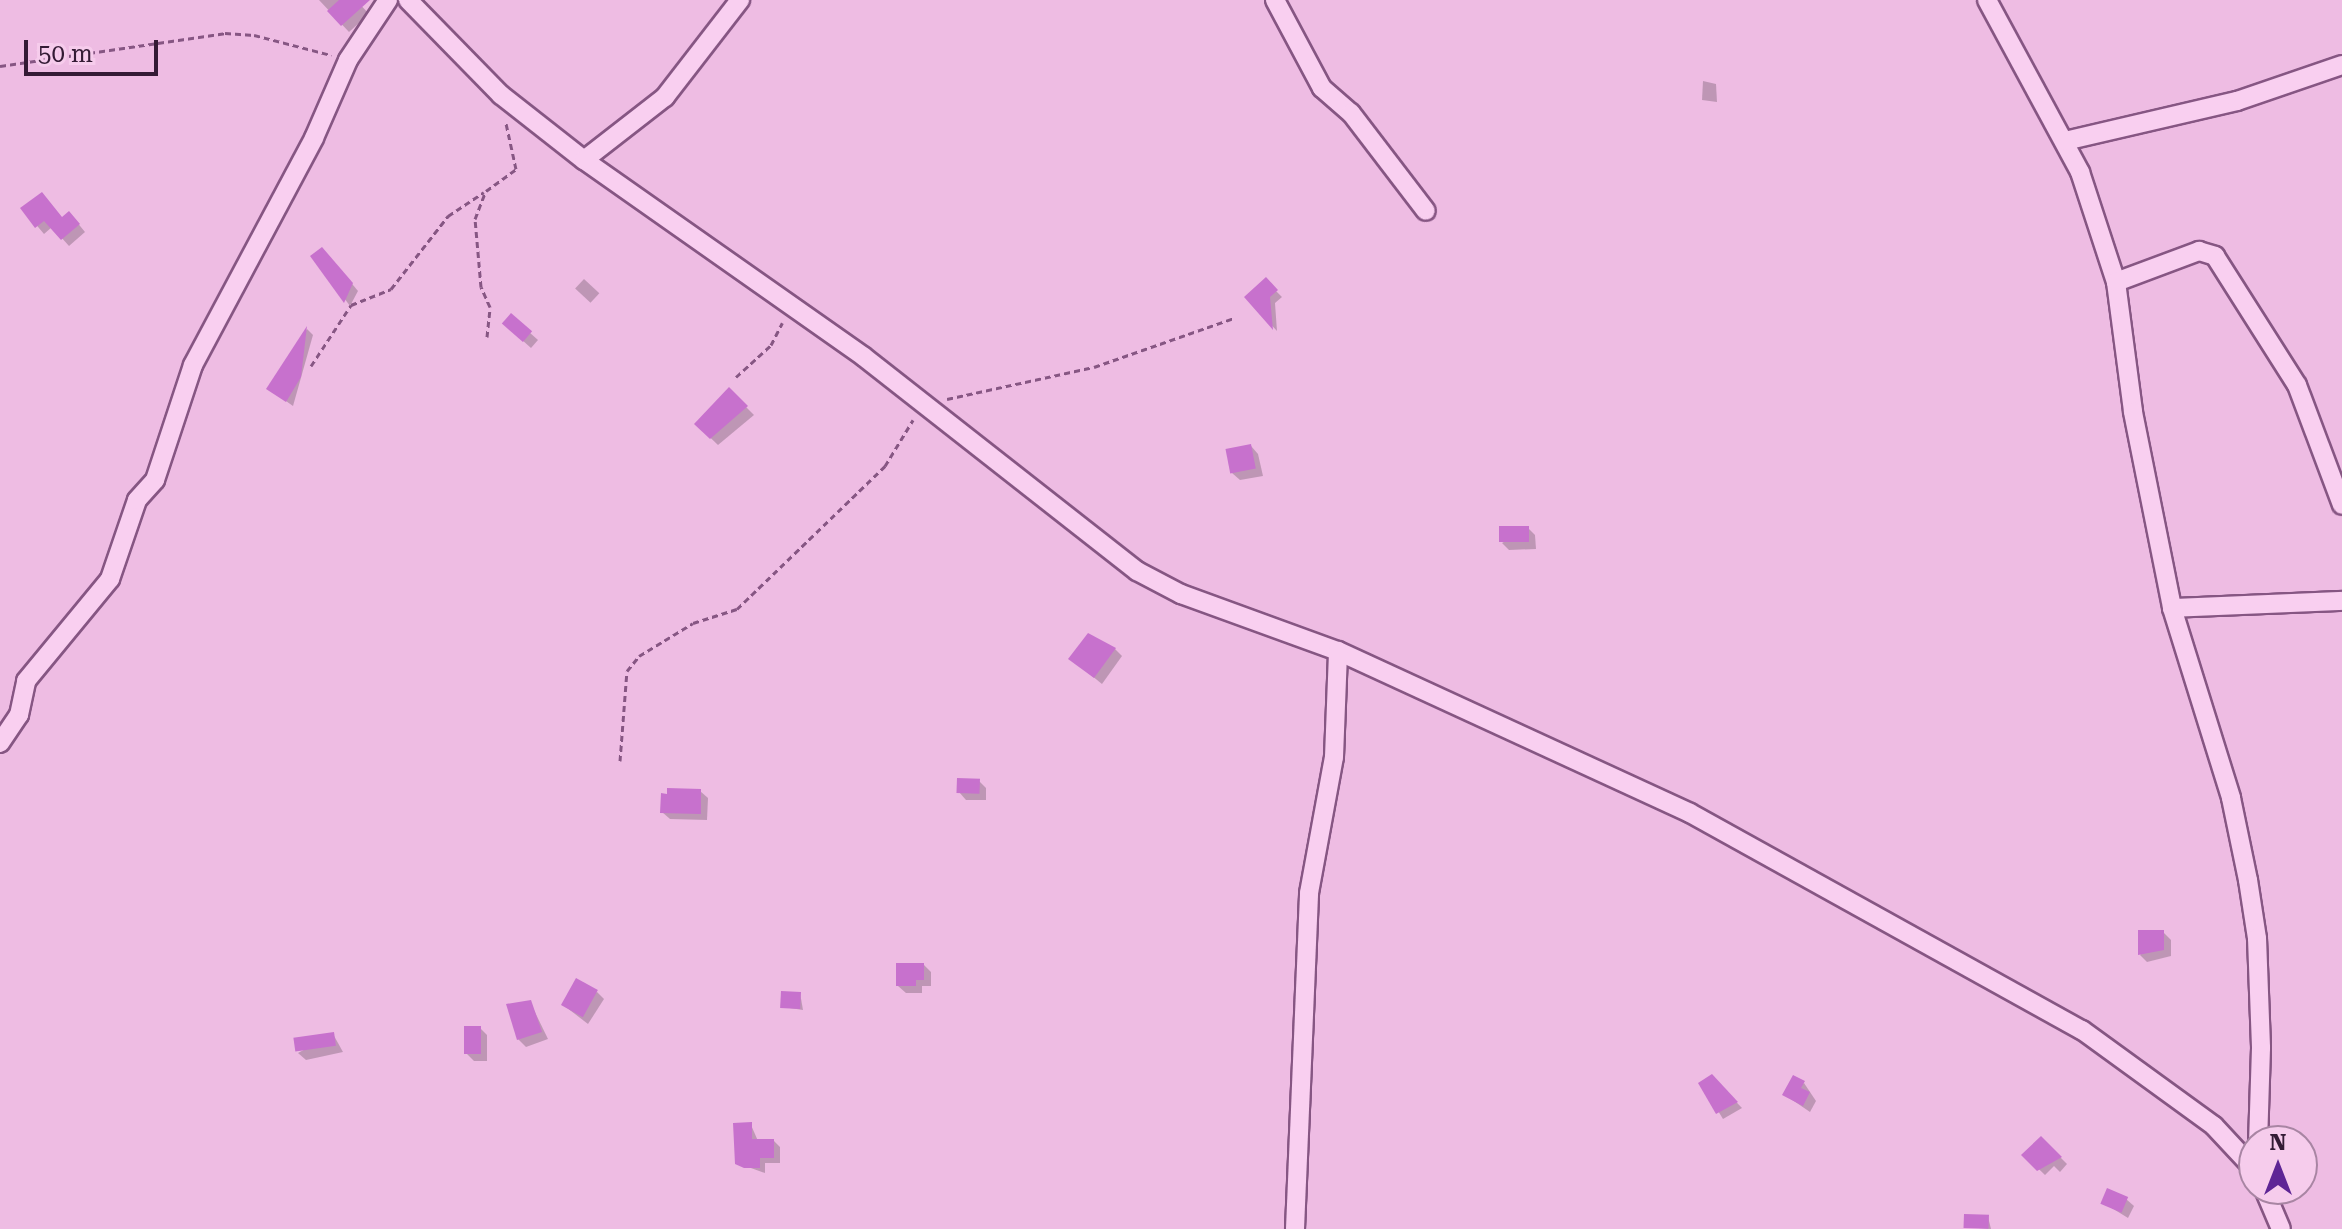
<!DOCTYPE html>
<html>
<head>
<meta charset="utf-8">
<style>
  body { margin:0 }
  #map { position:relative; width:2342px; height:1229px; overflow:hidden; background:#eebce3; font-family:"Roboto Serif",serif }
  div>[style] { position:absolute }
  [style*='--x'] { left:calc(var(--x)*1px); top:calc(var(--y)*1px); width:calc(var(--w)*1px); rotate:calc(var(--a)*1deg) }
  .shadow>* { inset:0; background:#0003; transform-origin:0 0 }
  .building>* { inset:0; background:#c771cd; transform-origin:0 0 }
  .path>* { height:3px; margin-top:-1.5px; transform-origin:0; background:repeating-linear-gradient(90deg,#865683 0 6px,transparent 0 10px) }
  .roads { filter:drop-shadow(2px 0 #865683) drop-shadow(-2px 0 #865683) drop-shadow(0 2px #865683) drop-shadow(0 -2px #865683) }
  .minor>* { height:18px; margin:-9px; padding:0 9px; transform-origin:9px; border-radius:9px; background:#f9cff0 }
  span { translate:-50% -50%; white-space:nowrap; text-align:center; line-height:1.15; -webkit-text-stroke:6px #f6ccec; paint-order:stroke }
  .north { position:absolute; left:2238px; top:1125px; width:80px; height:80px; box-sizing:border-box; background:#f6ccec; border:2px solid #a885a3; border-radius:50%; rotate:0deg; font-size:22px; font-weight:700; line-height:32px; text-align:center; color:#341b35 }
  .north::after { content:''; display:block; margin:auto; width:28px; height:36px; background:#5e2595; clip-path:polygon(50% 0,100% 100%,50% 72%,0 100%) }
  .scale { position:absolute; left:24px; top:40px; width:134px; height:36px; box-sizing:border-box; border:4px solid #341b35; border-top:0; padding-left:10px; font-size:24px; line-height:28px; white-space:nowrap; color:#341b35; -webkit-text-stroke:6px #f6ccec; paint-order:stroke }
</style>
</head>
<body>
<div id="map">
  <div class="shadow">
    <div style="clip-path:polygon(319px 0,356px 0,369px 14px,349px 32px)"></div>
    <div style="clip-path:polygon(1703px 81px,1716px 84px,1717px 102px,1702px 100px)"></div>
    <div style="clip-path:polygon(23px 209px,76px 221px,85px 232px,69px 246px,52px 227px,44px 234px)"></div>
    <div style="clip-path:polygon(328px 255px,358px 291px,350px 306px,313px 256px)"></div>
    <div style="left:584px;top:279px;width:21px;height:13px;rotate:43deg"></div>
    <div style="clip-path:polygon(1265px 280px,1282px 297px,1275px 303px,1277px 331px,1246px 298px)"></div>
    <div style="clip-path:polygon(511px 316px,538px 340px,531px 348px,512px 331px)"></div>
    <div style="clip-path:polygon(307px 329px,313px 335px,293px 406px,269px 389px)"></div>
    <div style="clip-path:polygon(729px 390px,754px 415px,718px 445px,696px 424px)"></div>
    <div style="clip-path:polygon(1251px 446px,1258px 454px,1263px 476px,1240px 480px,1232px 473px)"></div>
    <div style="clip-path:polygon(1528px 528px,1535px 535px,1536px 549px,1509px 550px,1502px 543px)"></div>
    <div style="clip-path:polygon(1115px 649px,1122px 656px,1102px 684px,1071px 659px)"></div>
    <div style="clip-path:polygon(979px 781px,986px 788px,986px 800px,966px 800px,959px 792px)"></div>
    <div style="clip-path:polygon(700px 791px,708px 798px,707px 820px,670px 819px,662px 812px)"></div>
    <div style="clip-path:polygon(2163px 932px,2171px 940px,2171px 956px,2147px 962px,2140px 955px)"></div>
    <div style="clip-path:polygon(924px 965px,931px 972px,931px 986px,922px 986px,922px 993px,906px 993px,898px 986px)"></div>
    <div style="clip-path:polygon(597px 992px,604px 999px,588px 1024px,562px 1004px)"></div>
    <div style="clip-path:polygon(800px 993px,803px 1010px,783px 1007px)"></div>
    <div style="clip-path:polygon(530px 1002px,548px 1039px,526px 1047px,518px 1039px)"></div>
    <div style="clip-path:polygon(480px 1028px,487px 1035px,487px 1061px,474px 1061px,466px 1053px)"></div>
    <div style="clip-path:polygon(333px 1034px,343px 1052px,306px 1060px,298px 1053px)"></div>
    <div style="clip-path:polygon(1711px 1076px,1742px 1108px,1723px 1119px,1701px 1083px)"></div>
    <div style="clip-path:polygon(1804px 1083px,1816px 1101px,1810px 1112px,1785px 1095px)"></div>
    <div style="clip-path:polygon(751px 1125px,758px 1141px,774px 1141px,780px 1147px,780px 1163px,765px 1163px,765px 1173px,737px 1163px)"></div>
    <div style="clip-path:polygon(2041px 1138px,2067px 1164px,2060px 1172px,2054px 1166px,2045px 1175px,2024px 1155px)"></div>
    <div style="clip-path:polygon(2126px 1199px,2134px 1206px,2128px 1218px,2102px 1202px)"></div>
    <div style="clip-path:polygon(1988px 1217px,1991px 1229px,1966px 1227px)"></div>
  </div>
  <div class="building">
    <div style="clip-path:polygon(339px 0,370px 0,341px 26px,327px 11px)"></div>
    <div style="clip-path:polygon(42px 192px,62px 217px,69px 211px,80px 224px,61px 240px,44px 221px,35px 228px,20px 208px)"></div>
    <div style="clip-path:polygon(322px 247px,353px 283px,344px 303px,310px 256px)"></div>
    <div style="clip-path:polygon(1266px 277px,1278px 290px,1270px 297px,1273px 330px,1244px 297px)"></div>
    <div style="left:511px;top:313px;width:28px;height:14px;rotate:41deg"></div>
    <div style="clip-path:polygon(307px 326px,301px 377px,286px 402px,266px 389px)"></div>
    <div style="clip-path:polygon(729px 387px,748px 406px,710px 439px,694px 424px)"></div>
    <div style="left:1251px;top:444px;width:25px;height:26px;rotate:79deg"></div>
    <div style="left:1529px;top:526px;width:16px;height:30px;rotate:90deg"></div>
    <div style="clip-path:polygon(1088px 633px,1116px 648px,1094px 678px,1068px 659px)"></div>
    <div style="left:957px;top:778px;width:23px;height:15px;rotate:2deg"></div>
    <div style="clip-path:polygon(667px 788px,701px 789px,701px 814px,660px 813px,661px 793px,667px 794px)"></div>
    <div style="clip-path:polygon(2138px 930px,2164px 930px,2164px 950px,2138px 955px)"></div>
    <div style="clip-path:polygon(896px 963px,924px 963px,924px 980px,916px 980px,916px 986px,896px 986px)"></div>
    <div style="left:576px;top:978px;width:25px;height:31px;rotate:29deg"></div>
    <div style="left:781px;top:991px;width:20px;height:17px;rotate:3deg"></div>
    <div style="clip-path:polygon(531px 1000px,542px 1032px,517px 1040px,506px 1004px)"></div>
    <div style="left:464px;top:1026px;width:17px;height:28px"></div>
    <div style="left:334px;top:1032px;width:14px;height:41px;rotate:82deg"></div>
    <div style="clip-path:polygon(1712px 1074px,1738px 1102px,1716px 1114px,1698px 1083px)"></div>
    <div style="clip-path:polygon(1793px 1075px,1805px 1081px,1801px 1088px,1810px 1092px,1803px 1106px,1782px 1095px)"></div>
    <div style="clip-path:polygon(752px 1122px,752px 1139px,774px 1139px,774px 1158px,760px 1158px,760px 1168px,744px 1168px,735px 1164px,733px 1123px)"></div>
    <div style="clip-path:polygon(2041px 1136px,2062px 1157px,2037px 1171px,2021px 1155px)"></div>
    <div style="left:2107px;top:1188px;width:23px;height:17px;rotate:23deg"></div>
    <div style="left:1964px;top:1214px;width:25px;height:14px;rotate:2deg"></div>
  </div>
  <div class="path">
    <div style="--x:0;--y:66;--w:227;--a:-8.3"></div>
    <div style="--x:225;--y:33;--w:29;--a:4"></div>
    <div style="--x:254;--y:35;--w:80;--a:14.6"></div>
    <div style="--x:487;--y:337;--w:30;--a:-84"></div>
    <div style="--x:490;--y:307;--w:22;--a:-114"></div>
    <div style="--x:481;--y:287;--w:68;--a:-95"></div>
    <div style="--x:475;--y:219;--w:30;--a:-69"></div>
    <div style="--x:486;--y:191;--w:37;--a:-36"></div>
    <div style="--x:516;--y:169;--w:47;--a:-102.3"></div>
    <div style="--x:311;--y:366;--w:73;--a:-56.7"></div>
    <div style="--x:351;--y:305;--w:43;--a:-21.8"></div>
    <div style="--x:391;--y:289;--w:93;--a:-52"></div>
    <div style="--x:448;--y:216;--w:43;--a:-33.7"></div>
    <div style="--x:736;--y:377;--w:47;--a:-42.4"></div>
    <div style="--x:771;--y:345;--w:25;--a:-63"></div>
    <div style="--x:947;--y:399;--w:150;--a:-12.3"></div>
    <div style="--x:1094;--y:367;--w:148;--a:-19.3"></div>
    <div style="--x:620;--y:761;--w:90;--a:-85.6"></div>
    <div style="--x:627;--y:671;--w:19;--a:-51"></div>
    <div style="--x:639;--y:656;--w:63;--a:-31.4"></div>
    <div style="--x:693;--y:623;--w:46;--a:-17.7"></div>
    <div style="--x:737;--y:609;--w:206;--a:-44"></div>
    <div style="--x:885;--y:466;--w:54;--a:-58.7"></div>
  </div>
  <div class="roads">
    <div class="minor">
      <div style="--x:408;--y:0;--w:133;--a:45.6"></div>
      <div style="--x:501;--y:95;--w:105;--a:38.1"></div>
      <div style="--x:584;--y:160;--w:342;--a:35.1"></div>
      <div style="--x:864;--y:357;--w:347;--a:38.1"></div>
      <div style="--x:1137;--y:571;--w:50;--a:27.6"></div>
      <div style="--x:1181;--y:594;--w:167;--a:20"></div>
      <div style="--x:1338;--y:651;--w:387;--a:24.7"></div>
      <div style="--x:1690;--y:813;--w:448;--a:29"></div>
      <div style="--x:2082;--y:1030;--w:163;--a:36"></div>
      <div style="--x:2214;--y:1126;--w:59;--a:47.1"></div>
      <div style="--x:1275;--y:0;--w:100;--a:61.9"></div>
      <div style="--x:1322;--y:88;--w:38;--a:41"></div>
      <div style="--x:1351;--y:113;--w:123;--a:52.6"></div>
      <div style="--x:1987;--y:0;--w:196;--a:61.6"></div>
      <div style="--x:2080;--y:172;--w:116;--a:71.9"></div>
      <div style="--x:2116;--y:282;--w:131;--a:82.5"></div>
      <div style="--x:2133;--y:412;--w:200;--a:78.7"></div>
      <div style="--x:2172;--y:608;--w:199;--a:72.7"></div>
      <div style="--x:2231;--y:798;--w:84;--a:78.3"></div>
      <div style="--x:2248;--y:880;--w:59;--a:81.2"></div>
      <div style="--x:2257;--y:938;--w:110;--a:87.9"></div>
      <div style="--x:2261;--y:1048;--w:93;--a:91.8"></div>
      <div style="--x:2065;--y:141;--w:177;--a:-13.1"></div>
      <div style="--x:2237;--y:101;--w:111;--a:-18.9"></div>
      <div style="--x:584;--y:160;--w:103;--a:-37.9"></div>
      <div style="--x:665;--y:97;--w:123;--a:-52.3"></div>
      <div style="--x:2116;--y:282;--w:89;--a:-20.5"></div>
      <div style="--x:2199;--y:251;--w:17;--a:17"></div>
      <div style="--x:2215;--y:256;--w:153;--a:57.6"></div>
      <div style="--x:2297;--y:385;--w:128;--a:69.4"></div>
      <div style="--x:2172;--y:608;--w:170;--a:-2.4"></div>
      <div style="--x:0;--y:743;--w:34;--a:-56"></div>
      <div style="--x:19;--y:715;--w:35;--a:-78"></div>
      <div style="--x:26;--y:681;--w:132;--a:-50.5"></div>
      <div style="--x:110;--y:579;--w:83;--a:-71.1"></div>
      <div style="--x:137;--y:500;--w:27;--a:-48"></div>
      <div style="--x:155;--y:480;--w:121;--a:-71.7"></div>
      <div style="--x:193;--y:365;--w:257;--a:-61.9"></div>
      <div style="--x:314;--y:138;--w:85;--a:-66.4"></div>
      <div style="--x:348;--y:60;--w:72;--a:-56.3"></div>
      <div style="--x:2264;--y:1189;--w:43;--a:67"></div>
      <div style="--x:1295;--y:1229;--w:336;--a:-87.6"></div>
      <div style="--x:1309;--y:893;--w:138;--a:-79.6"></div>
      <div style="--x:1334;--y:757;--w:106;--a:-87.8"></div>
    </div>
  </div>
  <div class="north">N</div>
  <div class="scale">50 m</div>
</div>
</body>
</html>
